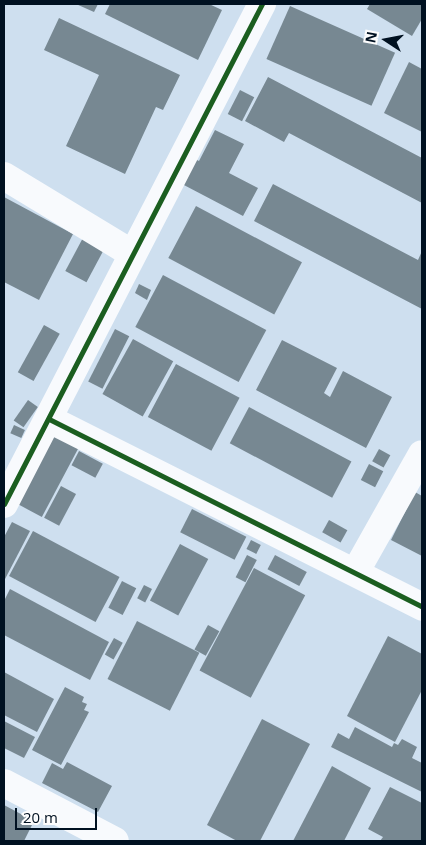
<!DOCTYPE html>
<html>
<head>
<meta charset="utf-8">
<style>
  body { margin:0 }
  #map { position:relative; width:426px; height:845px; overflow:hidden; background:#cedfef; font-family:"Open Sans",sans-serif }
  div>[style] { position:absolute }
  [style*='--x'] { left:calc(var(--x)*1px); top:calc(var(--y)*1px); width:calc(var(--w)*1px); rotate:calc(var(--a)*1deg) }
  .building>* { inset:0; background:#778892; transform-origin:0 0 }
  .minor>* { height:28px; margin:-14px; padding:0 14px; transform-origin:14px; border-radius:14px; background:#f8fafd }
  .cycleway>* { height:5px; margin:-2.5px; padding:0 2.5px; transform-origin:2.5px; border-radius:2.5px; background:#1b5e20 }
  span { translate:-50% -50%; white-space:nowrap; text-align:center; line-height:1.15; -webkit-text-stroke:5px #fdfdfd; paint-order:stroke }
  .frame { position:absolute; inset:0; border:5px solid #001121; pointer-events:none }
  .north { position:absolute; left:361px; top:15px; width:50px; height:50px; -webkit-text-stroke:4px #fdfdfd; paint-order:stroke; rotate:281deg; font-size:14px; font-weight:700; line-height:20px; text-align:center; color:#001121 }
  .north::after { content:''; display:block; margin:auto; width:18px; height:22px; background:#001121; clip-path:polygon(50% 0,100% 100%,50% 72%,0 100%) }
  .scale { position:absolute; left:15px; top:808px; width:82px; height:22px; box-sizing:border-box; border:2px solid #001121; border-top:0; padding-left:6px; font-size:15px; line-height:18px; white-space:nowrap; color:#001121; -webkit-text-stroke:4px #fdfdfd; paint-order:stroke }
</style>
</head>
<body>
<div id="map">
  <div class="building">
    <div style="clip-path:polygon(76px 4px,98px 4px,94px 12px)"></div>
    <div style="clip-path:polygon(110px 4px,209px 4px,222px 10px,198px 60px,105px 14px)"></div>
    <div style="clip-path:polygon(370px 4px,422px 4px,422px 19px,412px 36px,367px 9px)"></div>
    <div style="left:290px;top:6px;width:115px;height:58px;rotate:24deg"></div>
    <div style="clip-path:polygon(59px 18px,180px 75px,163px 110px,156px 107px,125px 174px,66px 146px,99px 75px,44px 50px)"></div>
    <div style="clip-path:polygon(409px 62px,422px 69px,422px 132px,384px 113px)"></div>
    <div style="clip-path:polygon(268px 77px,422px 158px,422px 203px,289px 133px,284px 142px,245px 121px)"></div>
    <div style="left:240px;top:90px;width:16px;height:27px;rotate:27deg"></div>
    <div style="clip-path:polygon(215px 130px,244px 144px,229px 173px,258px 188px,243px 216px,182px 184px,195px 159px,199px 161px)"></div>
    <div style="clip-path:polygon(273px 184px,418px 260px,422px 251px,422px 309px,254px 221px)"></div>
    <div style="clip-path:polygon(4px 197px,73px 234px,39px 300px,4px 282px)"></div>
    <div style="left:196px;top:206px;width:120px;height:59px;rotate:28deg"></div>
    <div style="left:85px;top:234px;width:24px;height:42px;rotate:28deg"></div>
    <div style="left:163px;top:275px;width:117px;height:59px;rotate:28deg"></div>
    <div style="clip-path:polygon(139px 284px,151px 290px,147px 300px,135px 293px)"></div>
    <div style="left:44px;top:325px;width:18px;height:54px;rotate:29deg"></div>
    <div style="left:115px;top:329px;width:16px;height:59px;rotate:27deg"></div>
    <div style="left:133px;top:339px;width:46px;height:63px;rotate:29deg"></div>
    <div style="clip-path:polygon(282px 340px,337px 368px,324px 393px,330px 397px,343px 371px,392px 397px,366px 448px,256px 390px)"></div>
    <div style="left:176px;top:364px;width:72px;height:60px;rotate:28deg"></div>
    <div style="left:28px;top:400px;width:12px;height:25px;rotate:35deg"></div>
    <div style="left:249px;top:407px;width:116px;height:41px;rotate:28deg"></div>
    <div style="left:14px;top:425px;width:12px;height:9px;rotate:24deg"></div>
    <div style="left:52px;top:434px;width:30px;height:78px;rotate:28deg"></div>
    <div style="left:379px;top:449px;width:13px;height:14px;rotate:29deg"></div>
    <div style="left:79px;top:451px;width:27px;height:16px;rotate:28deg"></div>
    <div style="left:369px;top:464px;width:16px;height:18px;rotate:27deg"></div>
    <div style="left:61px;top:486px;width:17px;height:36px;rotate:28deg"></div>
    <div style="clip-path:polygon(415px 492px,422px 496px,422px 556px,391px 540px)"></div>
    <div style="left:192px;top:509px;width:61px;height:26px;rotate:27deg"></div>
    <div style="left:329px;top:520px;width:21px;height:14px;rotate:29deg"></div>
    <div style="clip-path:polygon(12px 522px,30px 531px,4px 581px,4px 537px)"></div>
    <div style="left:33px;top:531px;width:98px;height:51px;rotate:28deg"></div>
    <div style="left:251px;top:540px;width:11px;height:10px;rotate:27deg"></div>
    <div style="left:180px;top:544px;width:32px;height:64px;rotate:28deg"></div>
    <div style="left:247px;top:555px;width:11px;height:25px;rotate:27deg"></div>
    <div style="left:275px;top:555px;width:36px;height:16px;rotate:28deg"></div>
    <div style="left:254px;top:568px;width:58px;height:116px;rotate:28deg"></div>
    <div style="left:122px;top:581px;width:16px;height:30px;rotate:27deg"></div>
    <div style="left:144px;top:585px;width:9px;height:15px;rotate:27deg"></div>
    <div style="clip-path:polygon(10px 589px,109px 642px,90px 680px,4px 635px,4px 601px)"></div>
    <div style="left:137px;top:621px;width:70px;height:65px;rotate:27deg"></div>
    <div style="left:208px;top:625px;width:13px;height:28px;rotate:29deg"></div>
    <div style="clip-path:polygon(388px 636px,422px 654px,422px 690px,395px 742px,347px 716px)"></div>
    <div style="left:114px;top:638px;width:10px;height:19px;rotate:29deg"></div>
    <div style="clip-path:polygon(4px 672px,54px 699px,37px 732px,4px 715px)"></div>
    <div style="clip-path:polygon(65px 687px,84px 697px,82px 702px,87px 704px,84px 710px,89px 712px,61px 765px,32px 750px)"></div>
    <div style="clip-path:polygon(262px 719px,310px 744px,260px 841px,237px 841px,207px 825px)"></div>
    <div style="clip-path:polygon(4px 721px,35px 737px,24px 758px,4px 748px)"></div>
    <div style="clip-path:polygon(355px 727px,392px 747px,394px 743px,398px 745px,402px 739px,417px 747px,412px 758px,422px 763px,422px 792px,331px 747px,338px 733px,349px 739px)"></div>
    <div style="clip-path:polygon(67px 762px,112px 786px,98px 812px,42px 783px,52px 763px,63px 769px)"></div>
    <div style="clip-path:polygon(332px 766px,371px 788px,344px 841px,293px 841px)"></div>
    <div style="clip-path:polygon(390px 787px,422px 803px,422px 841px,380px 841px,383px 837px,368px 829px)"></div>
    <div style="clip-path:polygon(4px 805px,34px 821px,24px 841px,4px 841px)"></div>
  </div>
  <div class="minor">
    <div style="--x:4;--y:176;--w:149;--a:31.2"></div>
    <div style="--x:49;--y:419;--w:418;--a:26.7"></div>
    <div style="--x:4;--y:504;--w:563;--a:-62.71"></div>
    <div style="--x:356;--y:571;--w:134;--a:-60.6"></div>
    <div style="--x:4;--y:783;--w:125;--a:27.6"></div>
  </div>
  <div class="cycleway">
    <div style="--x:49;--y:419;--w:418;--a:26.7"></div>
    <div style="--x:4;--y:504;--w:563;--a:-62.71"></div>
  </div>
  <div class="frame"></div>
  <div class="north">N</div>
  <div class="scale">20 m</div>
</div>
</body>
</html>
